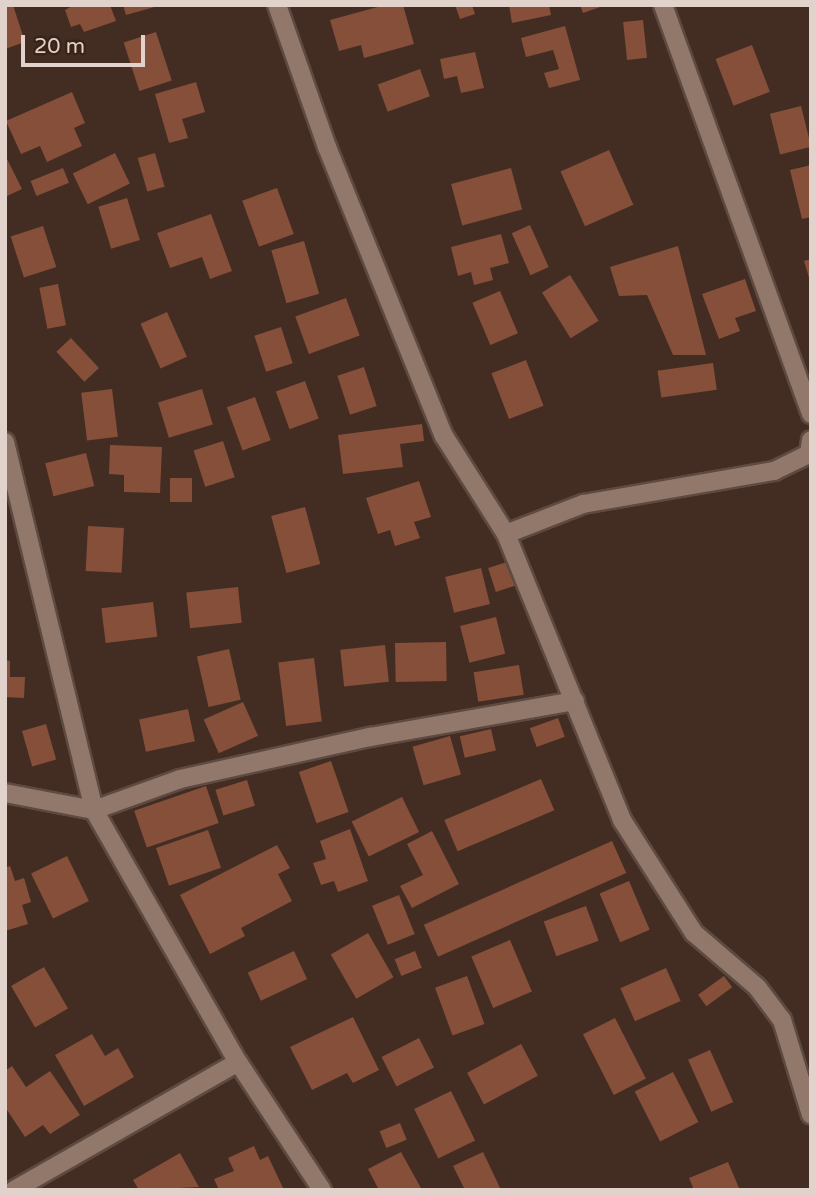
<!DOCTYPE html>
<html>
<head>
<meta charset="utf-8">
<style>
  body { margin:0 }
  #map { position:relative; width:816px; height:1195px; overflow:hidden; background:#432d23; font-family:"Varela Round",sans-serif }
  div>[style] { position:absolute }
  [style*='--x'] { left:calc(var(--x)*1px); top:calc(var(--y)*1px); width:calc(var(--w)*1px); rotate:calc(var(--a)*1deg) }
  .building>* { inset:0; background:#854f3a; transform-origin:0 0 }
  .roads { filter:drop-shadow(2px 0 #5d4a41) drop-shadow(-2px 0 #5d4a41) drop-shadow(0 2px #5d4a41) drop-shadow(0 -2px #5d4a41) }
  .minor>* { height:18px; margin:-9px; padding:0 9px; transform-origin:9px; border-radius:9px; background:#92776b }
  span { translate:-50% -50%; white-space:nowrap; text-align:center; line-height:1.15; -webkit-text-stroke:5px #392319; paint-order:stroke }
  .frame { position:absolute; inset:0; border:7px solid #e1d2cc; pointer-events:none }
  .scale { position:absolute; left:21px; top:35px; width:124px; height:32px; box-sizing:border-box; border:4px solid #e1d2cc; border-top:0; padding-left:9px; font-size:21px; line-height:24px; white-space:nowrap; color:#e1d2cc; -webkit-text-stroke:5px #392319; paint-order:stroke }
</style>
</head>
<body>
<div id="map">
  <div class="building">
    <div style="clip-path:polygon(5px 5px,13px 5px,25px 42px,5px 49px)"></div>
    <div style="clip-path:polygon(74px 5px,110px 5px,116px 21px,84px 32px,80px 24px,71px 27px,65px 10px)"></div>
    <div style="clip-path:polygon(123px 5px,157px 5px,158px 6px,126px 15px)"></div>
    <div style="clip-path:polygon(385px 5px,403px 5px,414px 44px,364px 58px,361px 45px,339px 51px,330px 20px)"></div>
    <div style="clip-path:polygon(455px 5px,472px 5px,475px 14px,460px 19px)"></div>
    <div style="clip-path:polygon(509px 5px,549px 5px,551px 15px,512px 23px)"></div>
    <div style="clip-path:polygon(580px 5px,603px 5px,603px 6px,583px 13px)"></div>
    <div style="left:643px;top:20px;width:38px;height:20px;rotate:84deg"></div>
    <div style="clip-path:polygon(565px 26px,580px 80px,549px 88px,544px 73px,559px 69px,553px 50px,526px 57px,521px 38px)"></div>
    <div style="left:156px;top:32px;width:51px;height:34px;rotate:72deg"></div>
    <div style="left:752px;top:45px;width:50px;height:39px;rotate:69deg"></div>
    <div style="clip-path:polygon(475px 52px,484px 88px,461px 93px,457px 76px,444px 79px,440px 59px)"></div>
    <div style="left:420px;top:69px;width:29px;height:45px;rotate:70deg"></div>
    <div style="clip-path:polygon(196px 82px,205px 112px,182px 119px,188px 138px,169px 143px,155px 94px)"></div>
    <div style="clip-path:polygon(72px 92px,85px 123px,74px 128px,82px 146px,47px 162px,40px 146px,21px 154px,6px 121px)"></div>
    <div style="left:801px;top:106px;width:42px;height:32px;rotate:76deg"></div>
    <div style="left:609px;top:150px;width:60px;height:53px;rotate:66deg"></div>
    <div style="left:115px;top:153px;width:34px;height:47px;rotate:64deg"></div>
    <div style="left:155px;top:153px;width:35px;height:18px;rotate:74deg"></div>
    <div style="clip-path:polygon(5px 155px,22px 189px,5px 197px)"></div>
    <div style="clip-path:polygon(811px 165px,811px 217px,802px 219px,790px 170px)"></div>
    <div style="left:63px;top:168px;width:16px;height:35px;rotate:68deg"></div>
    <div style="left:511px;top:168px;width:43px;height:62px;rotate:75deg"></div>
    <div style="left:277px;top:188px;width:49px;height:37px;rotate:70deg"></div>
    <div style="left:127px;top:198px;width:44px;height:30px;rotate:73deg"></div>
    <div style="clip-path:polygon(211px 214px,232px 271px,210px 279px,202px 257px,170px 268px,157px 233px)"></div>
    <div style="left:530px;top:225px;width:46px;height:20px;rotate:66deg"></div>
    <div style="left:43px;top:226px;width:43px;height:34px;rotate:72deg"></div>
    <div style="clip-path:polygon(501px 234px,509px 263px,490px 268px,493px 280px,474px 285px,471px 272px,458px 276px,451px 247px)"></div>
    <div style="left:304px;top:241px;width:55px;height:34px;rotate:74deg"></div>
    <div style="clip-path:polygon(678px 246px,706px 355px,673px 355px,647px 295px,619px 296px,610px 267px)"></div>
    <div style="clip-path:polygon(811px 259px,811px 281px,810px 281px,804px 261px)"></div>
    <div style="left:570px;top:275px;width:54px;height:33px;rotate:58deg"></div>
    <div style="clip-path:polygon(745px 279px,756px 311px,735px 318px,740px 331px,719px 339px,702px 294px)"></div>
    <div style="left:58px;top:284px;width:42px;height:19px;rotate:79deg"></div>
    <div style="left:500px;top:291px;width:46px;height:30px;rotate:67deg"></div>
    <div style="left:346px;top:298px;width:40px;height:54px;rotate:70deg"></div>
    <div style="left:167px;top:312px;width:49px;height:29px;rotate:66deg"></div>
    <div style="left:281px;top:327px;width:38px;height:28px;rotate:72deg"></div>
    <div style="left:71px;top:338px;width:41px;height:20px;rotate:47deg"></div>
    <div style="left:526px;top:360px;width:49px;height:37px;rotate:69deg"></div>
    <div style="left:713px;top:363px;width:27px;height:56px;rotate:82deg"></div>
    <div style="left:364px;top:367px;width:41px;height:28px;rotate:72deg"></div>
    <div style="left:305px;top:381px;width:40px;height:31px;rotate:70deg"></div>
    <div style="left:112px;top:389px;width:48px;height:31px;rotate:83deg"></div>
    <div style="left:202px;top:389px;width:37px;height:46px;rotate:73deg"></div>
    <div style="left:255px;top:397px;width:46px;height:30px;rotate:70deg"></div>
    <div style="clip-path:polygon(422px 424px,424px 441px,400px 444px,403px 467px,343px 474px,338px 435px)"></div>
    <div style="left:223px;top:441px;width:38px;height:31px;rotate:72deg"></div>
    <div style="clip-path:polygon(110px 445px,162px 447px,160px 493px,124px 492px,124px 475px,109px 474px)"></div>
    <div style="left:86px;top:453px;width:34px;height:42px;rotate:76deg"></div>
    <div style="left:170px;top:478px;width:22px;height:24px"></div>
    <div style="clip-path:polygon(419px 481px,431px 517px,414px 522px,420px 538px,395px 546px,390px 530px,378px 534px,366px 498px)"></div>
    <div style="left:305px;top:507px;width:59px;height:35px;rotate:75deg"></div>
    <div style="left:88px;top:526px;width:36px;height:45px;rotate:3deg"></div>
    <div style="left:510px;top:561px;width:25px;height:23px;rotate:72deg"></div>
    <div style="left:481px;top:568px;width:37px;height:37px;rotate:76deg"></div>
    <div style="left:238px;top:587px;width:36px;height:52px;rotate:84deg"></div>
    <div style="left:153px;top:602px;width:35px;height:52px;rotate:83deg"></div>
    <div style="left:496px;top:617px;width:38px;height:37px;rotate:76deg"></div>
    <div style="left:446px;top:642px;width:39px;height:51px;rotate:89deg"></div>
    <div style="left:385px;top:645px;width:37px;height:45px;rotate:84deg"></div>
    <div style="left:229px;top:649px;width:52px;height:33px;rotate:77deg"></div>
    <div style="left:314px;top:658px;width:64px;height:36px;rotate:83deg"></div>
    <div style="clip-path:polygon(5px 660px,10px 661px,10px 677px,25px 677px,24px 698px,5px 697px)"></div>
    <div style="left:519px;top:665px;width:30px;height:46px;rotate:81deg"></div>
    <div style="left:243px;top:702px;width:37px;height:43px;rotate:66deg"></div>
    <div style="left:188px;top:709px;width:33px;height:50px;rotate:78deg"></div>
    <div style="left:558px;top:718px;width:20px;height:30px;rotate:70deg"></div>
    <div style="left:46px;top:724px;width:37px;height:25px;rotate:74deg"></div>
    <div style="left:491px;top:729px;width:22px;height:32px;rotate:77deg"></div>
    <div style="left:450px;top:736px;width:40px;height:39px;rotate:74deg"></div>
    <div style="left:331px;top:761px;width:54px;height:34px;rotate:71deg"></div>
    <div style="left:541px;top:779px;width:34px;height:105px;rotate:67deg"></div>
    <div style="left:247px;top:780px;width:27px;height:33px;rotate:73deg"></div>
    <div style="left:206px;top:786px;width:39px;height:76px;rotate:71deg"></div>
    <div style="left:402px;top:797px;width:39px;height:56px;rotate:64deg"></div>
    <div style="clip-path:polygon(350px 829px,368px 881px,338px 892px,334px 881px,321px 885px,313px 863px,326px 859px,320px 841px)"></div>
    <div style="left:208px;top:830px;width:40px;height:55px;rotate:71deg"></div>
    <div style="clip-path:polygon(432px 831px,459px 884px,412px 908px,400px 886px,423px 875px,407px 844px)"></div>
    <div style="left:612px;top:841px;width:35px;height:206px;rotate:66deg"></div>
    <div style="clip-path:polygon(277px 845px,290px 868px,278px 874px,292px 901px,241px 928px,245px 936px,210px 954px,180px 895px)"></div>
    <div style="left:67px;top:856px;width:50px;height:40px;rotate:64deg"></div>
    <div style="clip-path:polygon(10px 866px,15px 881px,24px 878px,31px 902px,22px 905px,28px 924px,5px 931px,5px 868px)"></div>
    <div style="left:629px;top:881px;width:53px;height:32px;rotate:67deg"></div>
    <div style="left:399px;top:895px;width:42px;height:29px;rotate:68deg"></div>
    <div style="left:586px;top:906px;width:37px;height:45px;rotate:70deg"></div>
    <div style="left:368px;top:933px;width:51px;height:43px;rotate:60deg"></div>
    <div style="left:510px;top:940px;width:56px;height:42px;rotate:67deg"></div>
    <div style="left:294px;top:951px;width:31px;height:51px;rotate:65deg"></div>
    <div style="left:415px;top:951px;width:18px;height:22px;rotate:68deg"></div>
    <div style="left:44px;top:967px;width:48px;height:38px;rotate:60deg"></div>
    <div style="left:666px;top:968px;width:36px;height:50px;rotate:66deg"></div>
    <div style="left:467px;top:976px;width:51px;height:34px;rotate:70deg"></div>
    <div style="left:724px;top:976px;width:14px;height:32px;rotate:54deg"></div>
    <div style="clip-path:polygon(353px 1017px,379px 1070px,353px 1083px,347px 1073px,312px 1090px,290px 1047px)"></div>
    <div style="left:615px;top:1018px;width:68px;height:36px;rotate:63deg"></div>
    <div style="clip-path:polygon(92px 1034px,105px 1056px,118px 1048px,134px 1077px,84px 1106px,55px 1055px)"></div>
    <div style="left:419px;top:1038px;width:33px;height:42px;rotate:63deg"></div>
    <div style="left:521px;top:1044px;width:36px;height:61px;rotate:62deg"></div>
    <div style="left:710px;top:1050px;width:57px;height:24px;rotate:66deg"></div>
    <div style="clip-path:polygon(12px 1066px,26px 1087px,50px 1071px,80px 1115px,50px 1134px,43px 1125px,25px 1137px,5px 1107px,5px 1071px)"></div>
    <div style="left:673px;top:1072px;width:56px;height:43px;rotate:63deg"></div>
    <div style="left:451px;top:1091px;width:55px;height:41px;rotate:64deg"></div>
    <div style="left:400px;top:1123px;width:18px;height:22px;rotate:68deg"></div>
    <div style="clip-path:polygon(254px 1146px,260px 1160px,268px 1156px,284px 1190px,219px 1190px,214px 1179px,234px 1171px,228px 1158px)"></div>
    <div style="clip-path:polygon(401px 1152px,422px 1190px,379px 1190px,368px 1169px)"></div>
    <div style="clip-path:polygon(483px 1152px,501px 1190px,465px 1190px,453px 1166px)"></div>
    <div style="clip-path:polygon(180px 1153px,199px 1187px,139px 1190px,133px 1180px)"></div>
    <div style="clip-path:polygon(728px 1162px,739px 1188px,694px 1190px,689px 1178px)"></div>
  </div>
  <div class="roads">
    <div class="minor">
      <div style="--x:277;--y:5;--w:151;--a:70.6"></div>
      <div style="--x:327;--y:147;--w:312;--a:68"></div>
      <div style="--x:444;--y:436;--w:116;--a:57.7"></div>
      <div style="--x:506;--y:534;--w:309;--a:67.9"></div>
      <div style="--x:622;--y:820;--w:134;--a:57.5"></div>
      <div style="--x:694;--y:933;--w:83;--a:40.6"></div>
      <div style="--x:757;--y:987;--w:41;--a:52.9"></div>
      <div style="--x:782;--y:1020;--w:99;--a:73"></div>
      <div style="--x:663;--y:5;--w:435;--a:70.1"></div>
      <div style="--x:5;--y:442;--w:379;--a:76.4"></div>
      <div style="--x:94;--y:810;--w:290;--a:60.3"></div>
      <div style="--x:238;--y:1062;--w:153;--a:56.7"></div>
      <div style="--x:506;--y:534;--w:83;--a:-21.3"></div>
      <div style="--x:583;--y:504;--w:194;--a:-9.8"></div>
      <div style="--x:774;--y:471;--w:39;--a:-26"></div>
      <div style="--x:809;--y:454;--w:14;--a:-82"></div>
      <div style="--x:5;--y:793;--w:91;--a:10.8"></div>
      <div style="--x:94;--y:810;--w:91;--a:-19.8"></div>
      <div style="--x:180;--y:779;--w:195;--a:-12.5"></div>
      <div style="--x:370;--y:737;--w:208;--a:-10"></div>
      <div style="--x:14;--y:1190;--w:258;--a:-29.7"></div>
    </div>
  </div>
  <div class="frame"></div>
  <div class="scale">20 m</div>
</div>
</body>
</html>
